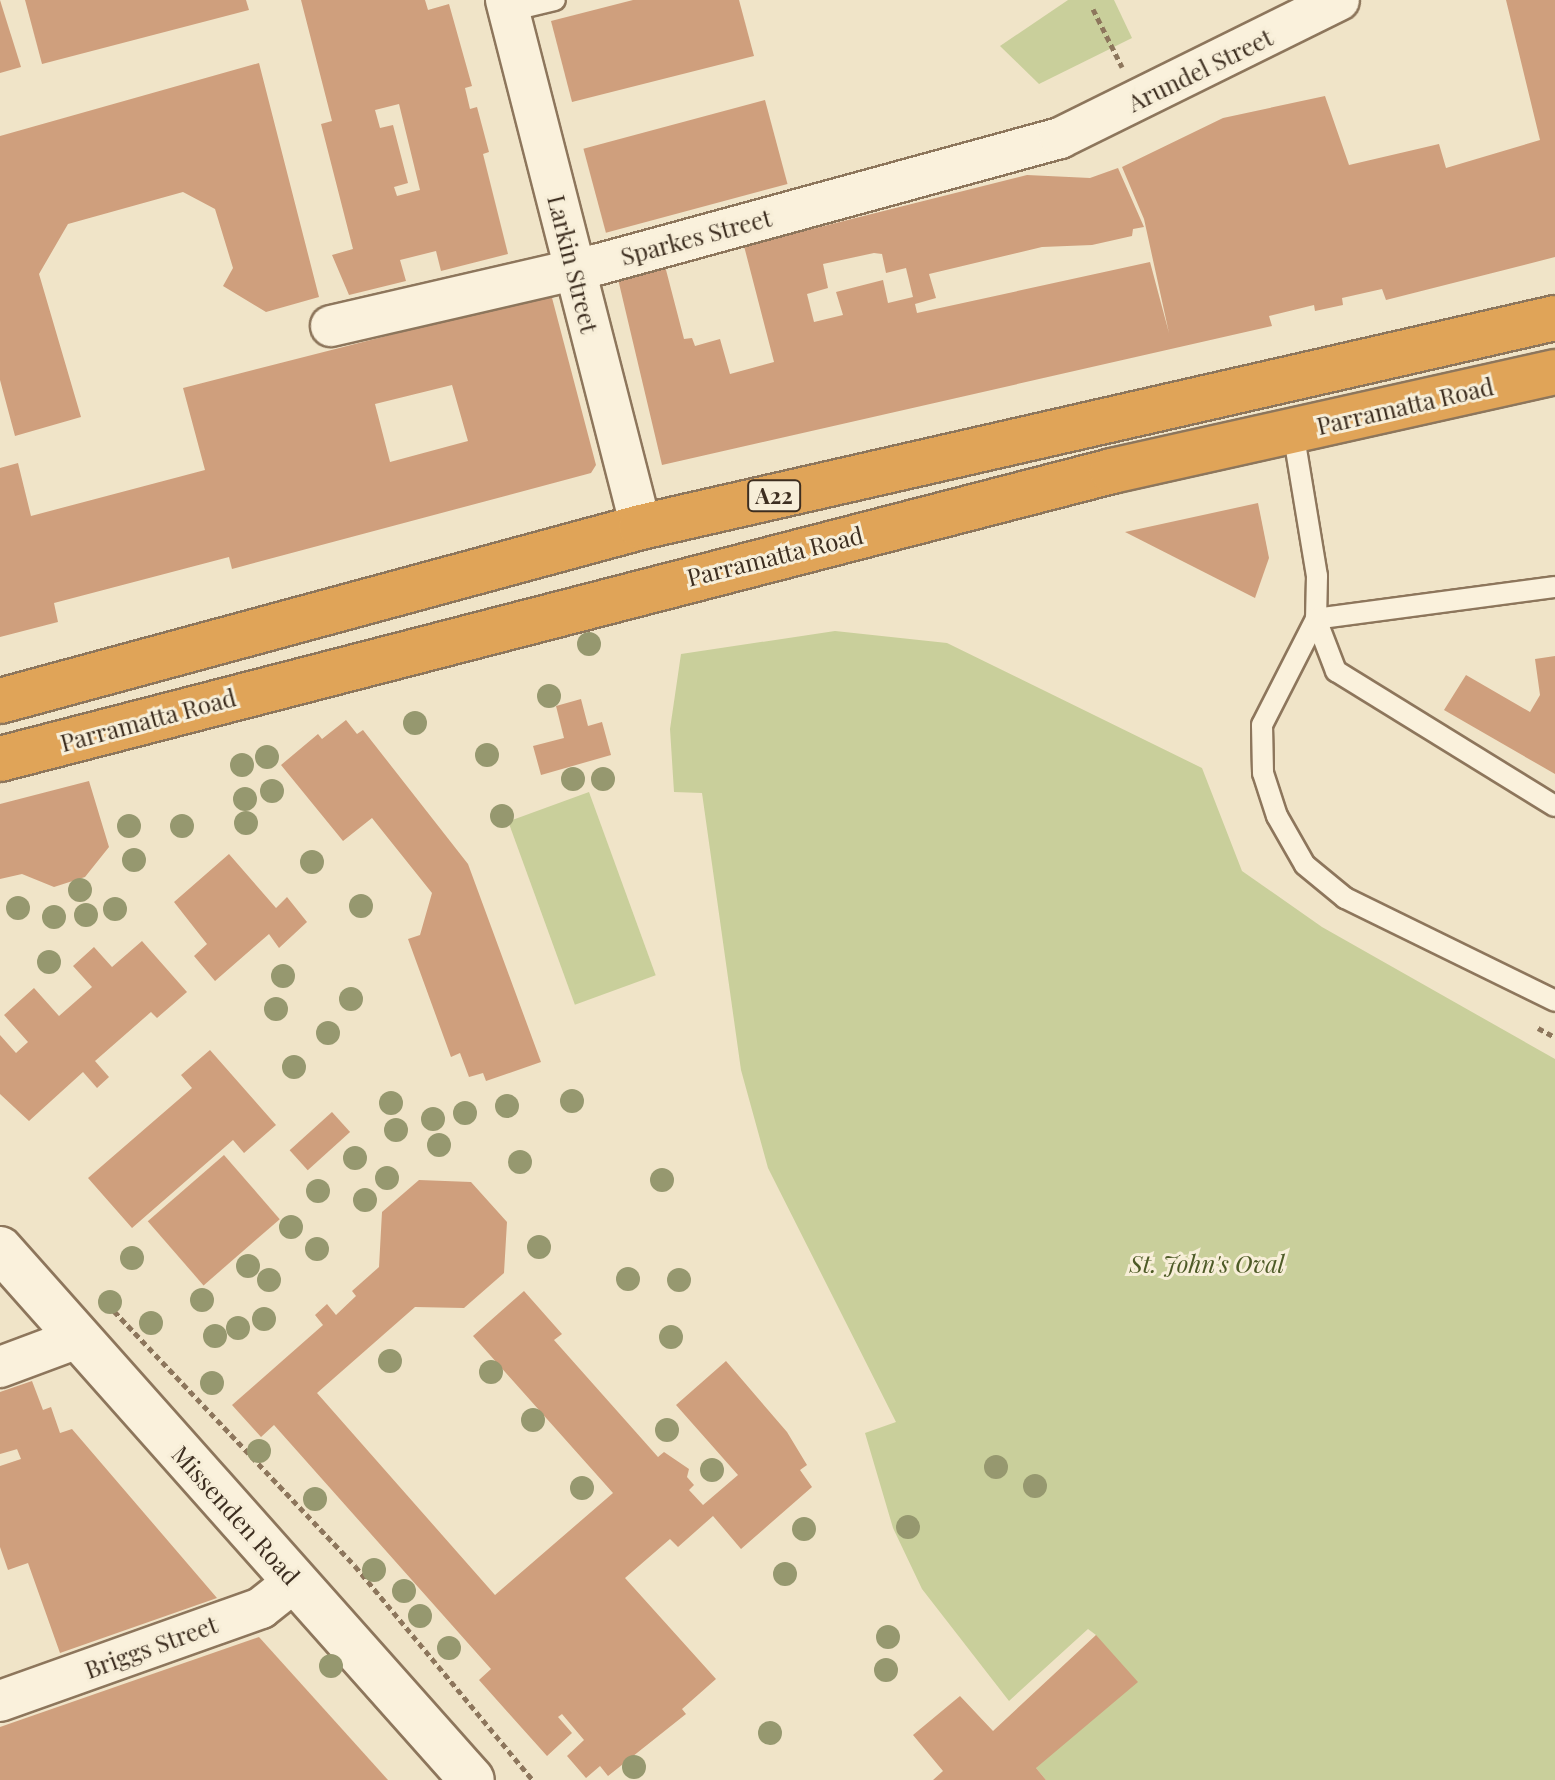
<!DOCTYPE html>
<html>
<head>
<meta charset="utf-8">
<style>
  body { margin:0 }
  #map { position:relative; width:1555px; height:1780px; overflow:hidden; background:#f0e4c8; font-family:"Playfair Display",serif }
  div>[style] { position:absolute }
  [style*='--x'] { left:calc(var(--x)*1px); top:calc(var(--y)*1px); width:calc(var(--w)*1px); rotate:calc(var(--a)*1deg) }
  .green>* { inset:0; background:#c9cf9b; transform-origin:0 0 }
  .building>* { inset:0; background:#cf9f7d; transform-origin:0 0 }
  .path>* { height:5px; margin-top:-2.5px; transform-origin:0; background:repeating-linear-gradient(90deg,#8d765c 0 6px,transparent 0 10px) }
  .roads { filter:drop-shadow(2px 0 #8d765c) drop-shadow(-2px 0 #8d765c) drop-shadow(0 2px #8d765c) drop-shadow(0 -2px #8d765c) }
  .lane>* { height:20px; margin:-10px; padding:0 10px; transform-origin:10px; border-radius:10px; background:#faf1dc }
  .street>* { height:40px; margin:-20px; padding:0 20px; transform-origin:20px; border-radius:20px; background:#faf1dc }
  .secondary>* { height:44px; margin:-22px; padding:0 22px; transform-origin:22px; border-radius:22px; background:#faf1dc }
  .highway>* { height:44px; margin:-22px; padding:0 22px; transform-origin:22px; border-radius:22px; background:#e0a458 }
  .trees>* { width:24px; height:24px; margin:-12px; border-radius:50%; background:#96986f }
  span { translate:-50% -50%; white-space:nowrap; text-align:center; line-height:1.15; -webkit-text-stroke:6px #f7eed8; paint-order:stroke }
  .shield-label span { padding:2px 6px; background:#f7eed8; border:2px solid; border-radius:6px; -webkit-text-stroke-width:0 }
  .shield-label { font-size:22px; color:#3d2e20; font-weight:700 }
  .street-label { font-size:24px; color:#3d2e20 }
  .park-label { font-size:24px; color:#4d5a26; font-style:italic }
</style>
</head>
<body>
<div id="map">
  <div class="green">
    <div style="clip-path:polygon(1068px 0,1114px 0,1132px 38px,1039px 84px,1000px 46px)"></div>
    <div style="clip-path:polygon(835px 631px,947px 643px,1202px 768px,1242px 871px,1322px 927px,1555px 1059px,1555px 1780px,1046px 1780px,1036px 1768px,1096px 1635px,1088px 1629px,1009px 1701px,922px 1589px,893px 1528px,865px 1433px,896px 1422px,768px 1168px,741px 1070px,702px 793px,674px 792px,670px 729px,681px 654px)"></div>
    <div style="left:589px;top:792px;width:195px;height:86px;rotate:70deg"></div>
  </div>
  <div class="building">
    <div style="clip-path:polygon(0 0,21px 67px,0 73px)"></div>
    <div style="clip-path:polygon(25px 0,246px 0,249px 10px,42px 64px)"></div>
    <div style="clip-path:polygon(evenodd,301px 0,425px 0,428px 10px,449px 4px,472px 86px,465px 88px,470px 109px,477px 107px,489px 152px,483px 154px,508px 254px,441px 271px,436px 251px,400px 260px,406px 281px,349px 295px,332px 255px,353px 249px,321px 124px,332px 121px,301px 0,399px 104px,420px 190px,397px 196px,394px 187px,408px 183px,393px 125px,380px 128px,375px 110px,399px 104px)"></div>
    <div style="clip-path:polygon(633px 0,739px 0,754px 56px,572px 102px,551px 21px)"></div>
    <div style="clip-path:polygon(evenodd,1506px 0,1555px 0,1555px 257px,1386px 300px,1382px 289px,1342px 298px,1343px 305px,1315px 311px,1314px 305px,1269px 316px,1272px 326px,662px 465px,618px 279px,665px 266px,684px 339px,692px 338px,695px 346px,720px 339px,730px 374px,774px 362px,744px 246px,1027px 175px,1090px 178px,1118px 168px,1144px 227px,1133px 229px,1132px 236px,1092px 245px,1042px 247px,929px 274px,936px 298px,915px 304px,917px 313px,1150px 262px,1169px 333px,1144px 219px,1122px 167px,1223px 118px,1325px 96px,1349px 165px,1439px 144px,1446px 168px,1540px 140px,1506px 0,874px 253px,882px 254px,886px 273px,906px 268px,913px 297px,888px 303px,883px 280px,836px 292px,843px 315px,814px 322px,807px 294px,828px 288px,823px 264px,874px 253px)"></div>
    <div style="clip-path:polygon(259px 63px,319px 297px,266px 312px,223px 286px,233px 268px,215px 209px,183px 192px,68px 224px,39px 274px,81px 417px,15px 436px,0 380px,0 136px)"></div>
    <div style="left:765px;top:100px;width:87px;height:188px;rotate:75deg"></div>
    <div style="clip-path:polygon(evenodd,551px 294px,596px 465px,591px 473px,232px 569px,229px 557px,54px 603px,58px 622px,0 637px,0 468px,18px 463px,31px 516px,205px 470px,183px 388px,551px 294px,452px 385px,468px 441px,390px 462px,375px 404px,452px 385px)"></div>
    <div style="clip-path:polygon(1258px 503px,1269px 558px,1255px 598px,1125px 532px)"></div>
    <div style="clip-path:polygon(1555px 656px,1555px 774px,1444px 710px,1466px 675px,1530px 712px,1540px 695px,1535px 659px)"></div>
    <div style="clip-path:polygon(581px 699px,588px 726px,602px 722px,611px 755px,541px 775px,533px 746px,564px 738px,556px 706px)"></div>
    <div style="clip-path:polygon(346px 720px,357px 734px,363px 730px,468px 864px,541px 1062px,486px 1081px,483px 1073px,469px 1077px,460px 1053px,451px 1057px,408px 939px,420px 935px,432px 893px,372px 818px,343px 841px,281px 765px,318px 734px,322px 739px)"></div>
    <div style="clip-path:polygon(89px 781px,109px 847px,85px 877px,54px 887px,22px 874px,0 879px,0 804px)"></div>
    <div style="clip-path:polygon(229px 854px,276px 908px,287px 897px,307px 922px,279px 948px,269px 934px,215px 981px,194px 956px,207px 944px,174px 902px)"></div>
    <div style="clip-path:polygon(142px 941px,187px 992px,157px 1018px,151px 1012px,95px 1061px,109px 1077px,97px 1088px,83px 1072px,29px 1121px,0 1094px,0 1035px,16px 1053px,28px 1042px,4px 1015px,34px 988px,59px 1016px,92px 987px,73px 966px,94px 947px,112px 967px)"></div>
    <div style="clip-path:polygon(210px 1050px,276px 1125px,244px 1153px,233px 1140px,132px 1228px,88px 1178px,192px 1088px,181px 1075px)"></div>
    <div style="left:332px;top:1112px;width:27px;height:57px;rotate:48deg"></div>
    <div style="left:224px;top:1155px;width:85px;height:101px;rotate:49deg"></div>
    <div style="clip-path:polygon(419px 1180px,471px 1182px,507px 1222px,504px 1273px,464px 1308px,415px 1307px,317px 1393px,495px 1595px,613px 1493px,473px 1336px,524px 1291px,562px 1334px,554px 1340px,658px 1457px,664px 1452px,689px 1469px,687px 1477px,694px 1485px,689px 1490px,703px 1505px,738px 1475px,676px 1405px,726px 1361px,787px 1432px,807px 1465px,800px 1470px,812px 1487px,741px 1549px,713px 1516px,678px 1547px,670px 1539px,625px 1578px,716px 1679px,682px 1709px,686px 1714px,608px 1776px,600px 1766px,586px 1778px,567px 1756px,584px 1740px,562px 1714px,558px 1717px,572px 1733px,547px 1756px,479px 1680px,491px 1669px,274px 1425px,261px 1437px,232px 1405px,323px 1325px,315px 1315px,327px 1304px,336px 1315px,356px 1296px,352px 1291px,379px 1267px,382px 1212px)"></div>
    <div style="clip-path:polygon(32px 1381px,43px 1410px,51px 1407px,60px 1433px,72px 1429px,217px 1598px,60px 1653px,28px 1563px,8px 1570px,0 1547px,0 1466px,21px 1459px,17px 1449px,28px 1446px,0 1454px,0 1392px)"></div>
    <div style="clip-path:polygon(1096px 1635px,1138px 1682px,1036px 1768px,1046px 1780px,933px 1780px,943px 1771px,913px 1735px,960px 1696px,993px 1731px)"></div>
    <div style="clip-path:polygon(259px 1637px,388px 1780px,0 1780px,0 1727px)"></div>
  </div>
  <div class="path">
    <div style="--x:1093;--y:9;--w:65;--a:63.4"></div>
    <div style="--x:1538;--y:1028;--w:19;--a:28"></div>
    <div style="--x:114;--y:1311;--w:351;--a:46.6"></div>
    <div style="--x:355;--y:1566;--w:277;--a:50.3"></div>
  </div>
  <div class="roads">
    <div class="lane">
      <div style="--x:509;--y:11;--w:47;--a:-13.4"></div>
      <div style="--x:1293;--y:431;--w:147;--a:80.6"></div>
      <div style="--x:1317;--y:576;--w:43;--a:91.3"></div>
      <div style="--x:1316;--y:619;--w:56;--a:69"></div>
      <div style="--x:1336;--y:671;--w:257;--a:31.7"></div>
      <div style="--x:1555;--y:587;--w:241;--a:172.4"></div>
      <div style="--x:1316;--y:619;--w:119;--a:117"></div>
      <div style="--x:1262;--y:725;--w:48;--a:88.8"></div>
      <div style="--x:1263;--y:773;--w:45;--a:72"></div>
      <div style="--x:1277;--y:816;--w:56;--a:60.3"></div>
      <div style="--x:1305;--y:865;--w:52;--a:39.5"></div>
      <div style="--x:1345;--y:898;--w:234;--a:26.1"></div>
    </div>
    <div class="street">
      <div style="--x:506;--y:0;--w:544;--a:75.63"></div>
      <div style="--x:331;--y:326;--w:272;--a:-13"></div>
      <div style="--x:596;--y:265;--w:481;--a:-15.3"></div>
      <div style="--x:1060;--y:138;--w:311;--a:-26.3"></div>
      <div style="--x:0;--y:1367;--w:83;--a:-20.4"></div>
      <div style="--x:0;--y:1701;--w:277;--a:-19.6"></div>
      <div style="--x:261;--y:1608;--w:43;--a:-38.5"></div>
    </div>
    <div class="secondary">
      <div style="--x:0;--y:1249;--w:710;--a:48.37"></div>
    </div>
    <div class="highway">
      <div style="--x:0;--y:701;--w:664;--a:-15.19"></div>
      <div style="--x:641;--y:527;--w:938;--a:-12.88"></div>
      <div style="--x:0;--y:759;--w:1149;--a:-14.52"></div>
      <div style="--x:1112;--y:471;--w:454;--a:-12.6"></div>
    </div>
  </div>
  <div class="trees">
    <div style="left:589px;top:644px"></div>
    <div style="left:549px;top:696px"></div>
    <div style="left:415px;top:723px"></div>
    <div style="left:487px;top:755px"></div>
    <div style="left:267px;top:757px"></div>
    <div style="left:242px;top:765px"></div>
    <div style="left:573px;top:779px"></div>
    <div style="left:603px;top:779px"></div>
    <div style="left:272px;top:791px"></div>
    <div style="left:245px;top:799px"></div>
    <div style="left:502px;top:816px"></div>
    <div style="left:246px;top:823px"></div>
    <div style="left:129px;top:826px"></div>
    <div style="left:182px;top:826px"></div>
    <div style="left:134px;top:860px"></div>
    <div style="left:312px;top:862px"></div>
    <div style="left:80px;top:890px"></div>
    <div style="left:361px;top:906px"></div>
    <div style="left:18px;top:908px"></div>
    <div style="left:115px;top:909px"></div>
    <div style="left:86px;top:915px"></div>
    <div style="left:54px;top:917px"></div>
    <div style="left:49px;top:962px"></div>
    <div style="left:283px;top:976px"></div>
    <div style="left:351px;top:999px"></div>
    <div style="left:276px;top:1009px"></div>
    <div style="left:328px;top:1033px"></div>
    <div style="left:294px;top:1067px"></div>
    <div style="left:572px;top:1101px"></div>
    <div style="left:391px;top:1103px"></div>
    <div style="left:507px;top:1106px"></div>
    <div style="left:465px;top:1113px"></div>
    <div style="left:433px;top:1119px"></div>
    <div style="left:396px;top:1130px"></div>
    <div style="left:439px;top:1145px"></div>
    <div style="left:355px;top:1158px"></div>
    <div style="left:520px;top:1162px"></div>
    <div style="left:387px;top:1178px"></div>
    <div style="left:662px;top:1180px"></div>
    <div style="left:318px;top:1191px"></div>
    <div style="left:365px;top:1200px"></div>
    <div style="left:291px;top:1227px"></div>
    <div style="left:539px;top:1247px"></div>
    <div style="left:317px;top:1249px"></div>
    <div style="left:132px;top:1258px"></div>
    <div style="left:248px;top:1266px"></div>
    <div style="left:628px;top:1279px"></div>
    <div style="left:269px;top:1280px"></div>
    <div style="left:679px;top:1280px"></div>
    <div style="left:202px;top:1300px"></div>
    <div style="left:110px;top:1302px"></div>
    <div style="left:264px;top:1319px"></div>
    <div style="left:151px;top:1323px"></div>
    <div style="left:238px;top:1328px"></div>
    <div style="left:215px;top:1336px"></div>
    <div style="left:671px;top:1337px"></div>
    <div style="left:390px;top:1361px"></div>
    <div style="left:491px;top:1372px"></div>
    <div style="left:212px;top:1383px"></div>
    <div style="left:533px;top:1420px"></div>
    <div style="left:667px;top:1430px"></div>
    <div style="left:259px;top:1451px"></div>
    <div style="left:996px;top:1467px"></div>
    <div style="left:712px;top:1470px"></div>
    <div style="left:1035px;top:1486px"></div>
    <div style="left:582px;top:1488px"></div>
    <div style="left:315px;top:1499px"></div>
    <div style="left:908px;top:1527px"></div>
    <div style="left:804px;top:1529px"></div>
    <div style="left:374px;top:1570px"></div>
    <div style="left:785px;top:1574px"></div>
    <div style="left:404px;top:1591px"></div>
    <div style="left:420px;top:1616px"></div>
    <div style="left:888px;top:1637px"></div>
    <div style="left:449px;top:1648px"></div>
    <div style="left:331px;top:1666px"></div>
    <div style="left:886px;top:1670px"></div>
    <div style="left:770px;top:1733px"></div>
    <div style="left:634px;top:1767px"></div>
  </div>
  <div class="shield-label">
    <span style="left:774px;top:496px">A22</span>
  </div>
  <div class="street-label">
    <span style="left:1200px;top:70px;rotate:-26deg">Arundel Street</span>
    <span style="left:696px;top:237px;rotate:-15deg">Sparkes Street</span>
    <span style="left:573px;top:264px;rotate:76deg">Larkin Street</span>
    <span style="left:1405px;top:406px;rotate:-13deg">Parramatta Road</span>
    <span style="left:775px;top:556px;rotate:-14deg">Parramatta Road</span>
    <span style="left:148px;top:720px;rotate:-15deg">Parramatta Road</span>
    <span style="left:236px;top:1515px;rotate:48deg">Missenden Road</span>
    <span style="left:151px;top:1647px;rotate:-20deg">Briggs Street</span>
  </div>
  <div class="park-label">
    <span style="left:1207px;top:1264px">St. John's Oval</span>
  </div>
</div>
</body>
</html>
